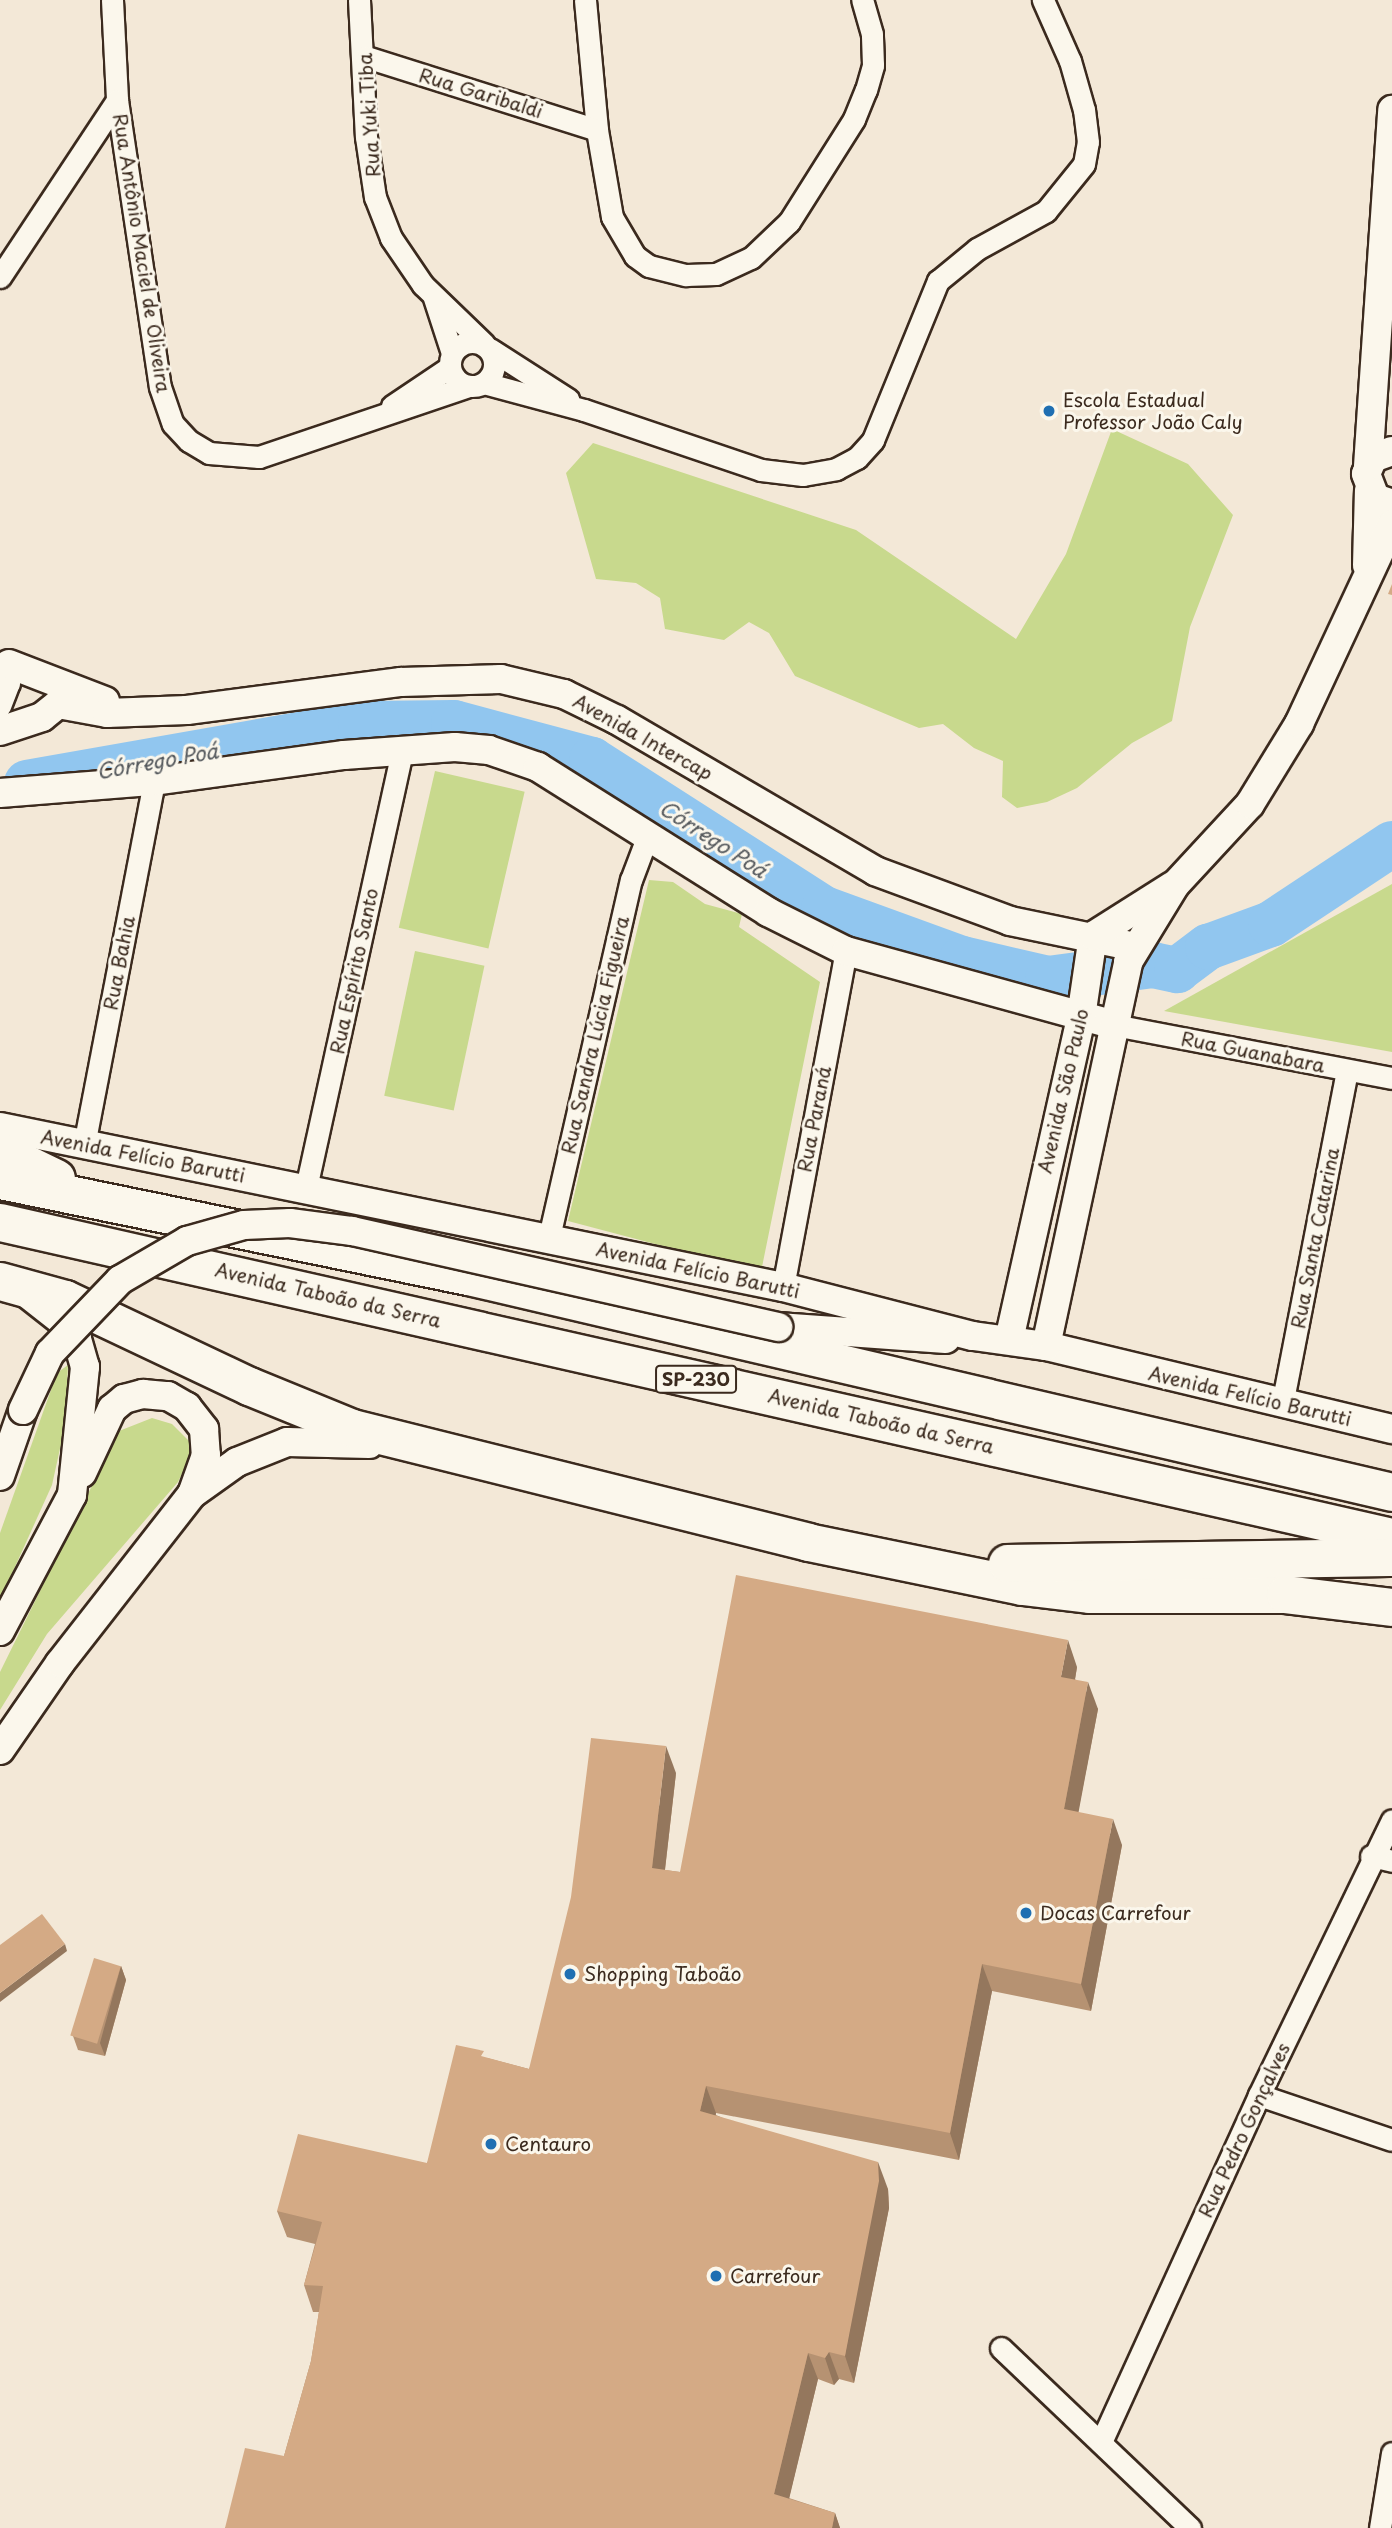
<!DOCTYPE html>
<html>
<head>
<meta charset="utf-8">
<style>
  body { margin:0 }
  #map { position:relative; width:1392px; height:2528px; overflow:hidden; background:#f3e8d7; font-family:"Playpen Sans",sans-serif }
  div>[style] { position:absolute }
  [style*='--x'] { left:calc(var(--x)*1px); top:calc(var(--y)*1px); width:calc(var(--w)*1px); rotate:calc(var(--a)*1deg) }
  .green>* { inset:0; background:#c8d98d; transform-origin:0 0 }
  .river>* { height:46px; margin:-23px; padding:0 23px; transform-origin:23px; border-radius:23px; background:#91c6ef }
  .roads { filter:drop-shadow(2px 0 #3b2a1e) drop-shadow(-2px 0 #3b2a1e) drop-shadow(0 2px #3b2a1e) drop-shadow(0 -2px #3b2a1e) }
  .street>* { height:21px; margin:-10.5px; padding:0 10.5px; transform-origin:10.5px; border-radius:10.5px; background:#fbf7ec }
  .street>.ring { margin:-10.5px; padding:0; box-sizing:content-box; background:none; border:21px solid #fbf7ec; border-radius:50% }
  .secondary>* { height:28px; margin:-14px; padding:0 14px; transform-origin:14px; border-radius:14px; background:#fbf7ec }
  .highway>* { height:37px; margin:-18.5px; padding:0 18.5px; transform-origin:18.5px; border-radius:18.5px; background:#fbf7ec }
  .bridges { filter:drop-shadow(2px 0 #3b2a1e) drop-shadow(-2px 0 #3b2a1e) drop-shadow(0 2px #3b2a1e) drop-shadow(0 -2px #3b2a1e) }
  .secondary-bridge>* { height:28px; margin:-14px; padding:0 14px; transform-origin:14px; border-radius:14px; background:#fbf7ec }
  .wall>* { inset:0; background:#b69272 }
  .shaded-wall>* { inset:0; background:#94775d }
  .building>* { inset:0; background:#d4aa85; transform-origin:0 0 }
  .dots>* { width:19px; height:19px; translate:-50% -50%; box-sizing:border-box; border:4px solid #fbf7ec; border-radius:50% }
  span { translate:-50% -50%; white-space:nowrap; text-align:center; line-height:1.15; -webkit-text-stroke:6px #fbf7ec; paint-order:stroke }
  .shield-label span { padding:2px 5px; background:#fbf7ec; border:2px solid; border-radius:5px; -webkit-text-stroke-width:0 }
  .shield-label { font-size:18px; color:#3b2a1e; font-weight:700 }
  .street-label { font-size:19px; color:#3b2a1e }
  .poi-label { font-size:19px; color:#3b2a1e }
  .left { translate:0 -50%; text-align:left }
  .water-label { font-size:21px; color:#55595d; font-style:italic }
</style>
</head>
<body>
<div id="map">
  <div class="green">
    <div style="clip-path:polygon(1112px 429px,1188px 464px,1233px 515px,1190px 627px,1172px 721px,1132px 743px,1077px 788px,1047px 802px,1017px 808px,1002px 797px,1003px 761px,974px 748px,943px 724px,919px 728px,795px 676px,769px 633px,749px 622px,724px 640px,665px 629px,660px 598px,636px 583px,596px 579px,566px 473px,593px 443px,856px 530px,1016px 639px,1066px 554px)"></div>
    <div style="left:435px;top:771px;width:92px;height:161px;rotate:13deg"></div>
    <div style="clip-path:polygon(649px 880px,673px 882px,705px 904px,742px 914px,739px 927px,820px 982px,761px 1272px,568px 1221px)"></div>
    <div style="clip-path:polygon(1392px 884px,1392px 1052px,1164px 1011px)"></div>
    <div style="left:415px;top:951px;width:71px;height:148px;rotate:12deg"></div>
    <div style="clip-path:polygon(68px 1365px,65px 1426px,52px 1485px,0 1600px,0 1533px,57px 1373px)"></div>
    <div style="clip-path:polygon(152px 1418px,172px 1424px,195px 1447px,178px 1482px,47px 1634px,0 1710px,0 1672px,119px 1431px)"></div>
  </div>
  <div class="river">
    <div style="--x:27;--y:783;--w:339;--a:-10"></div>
    <div style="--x:361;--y:724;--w:93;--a:-0.6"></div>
    <div style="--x:454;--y:723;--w:143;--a:15"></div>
    <div style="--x:592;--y:760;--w:276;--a:32.7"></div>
    <div style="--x:824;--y:909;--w:147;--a:19.9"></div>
    <div style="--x:962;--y:959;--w:88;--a:13.1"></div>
    <div style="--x:1048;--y:979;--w:106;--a:-7.6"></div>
    <div style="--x:1153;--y:965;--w:25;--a:12"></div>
    <div style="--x:1177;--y:970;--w:39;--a:-37"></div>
    <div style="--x:1208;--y:947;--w:67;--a:-20.1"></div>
    <div style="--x:1271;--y:924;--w:145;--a:-33.5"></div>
  </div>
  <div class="roads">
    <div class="street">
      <div style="--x:112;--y:0;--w:100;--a:87.1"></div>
      <div style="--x:117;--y:100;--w:290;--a:81.5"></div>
      <div style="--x:160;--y:387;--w:39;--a:71"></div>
      <div style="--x:173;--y:424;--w:23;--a:47"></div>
      <div style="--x:189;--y:441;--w:23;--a:31"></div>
      <div style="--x:209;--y:453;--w:50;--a:4.6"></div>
      <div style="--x:259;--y:457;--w:222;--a:-18.7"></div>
      <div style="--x:359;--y:0;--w:137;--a:87.1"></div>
      <div style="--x:366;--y:137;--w:61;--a:81.5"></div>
      <div style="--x:375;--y:197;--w:44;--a:68.7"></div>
      <div style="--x:391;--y:238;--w:57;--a:55.8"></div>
      <div style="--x:423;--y:285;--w:85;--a:44"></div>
      <div style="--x:585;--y:0;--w:131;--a:84.7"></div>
      <div style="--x:597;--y:130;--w:88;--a:80.2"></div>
      <div style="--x:612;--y:217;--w:45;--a:59.5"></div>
      <div style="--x:635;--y:256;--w:17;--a:36"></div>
      <div style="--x:649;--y:266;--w:38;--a:14"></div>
      <div style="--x:686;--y:275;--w:30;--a:-2"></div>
      <div style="--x:716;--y:274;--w:38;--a:-25"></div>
      <div style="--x:751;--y:258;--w:52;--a:-43.5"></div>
      <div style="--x:789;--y:222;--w:122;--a:-57.7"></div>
      <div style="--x:854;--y:119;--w:31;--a:-68"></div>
      <div style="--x:866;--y:90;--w:26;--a:-74"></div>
      <div style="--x:873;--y:65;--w:31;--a:-92"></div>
      <div style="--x:872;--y:34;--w:35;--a:-106"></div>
      <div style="--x:366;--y:57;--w:242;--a:17.5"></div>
      <div style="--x:0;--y:277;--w:212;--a:-56.5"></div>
      <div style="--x:434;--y:298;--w:58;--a:71.9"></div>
      <div class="ring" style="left:450px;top:342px;width:23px;height:23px"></div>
      <div style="--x:490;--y:349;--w:93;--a:32.7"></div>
      <div style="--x:484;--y:383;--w:104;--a:15.1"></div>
      <div style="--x:584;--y:410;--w:187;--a:18.7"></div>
      <div style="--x:761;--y:470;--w:42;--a:6.8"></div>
      <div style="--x:803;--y:475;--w:34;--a:-10"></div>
      <div style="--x:836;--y:469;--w:24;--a:-28"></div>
      <div style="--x:857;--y:458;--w:24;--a:-48"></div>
      <div style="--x:873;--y:440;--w:172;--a:-67.8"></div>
      <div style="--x:938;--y:281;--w:50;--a:-39.4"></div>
      <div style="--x:977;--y:249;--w:79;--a:-28.8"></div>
      <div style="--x:1046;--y:211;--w:60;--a:-51"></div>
      <div style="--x:1084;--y:164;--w:22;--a:-80"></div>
      <div style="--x:1088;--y:142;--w:32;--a:-97"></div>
      <div style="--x:1084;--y:110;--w:51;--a:-105.9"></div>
      <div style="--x:1070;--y:61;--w:67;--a:-113.9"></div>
      <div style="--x:392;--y:406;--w:70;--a:-33.9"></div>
      <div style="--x:0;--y:706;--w:25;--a:-69"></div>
      <div style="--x:9;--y:683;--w:19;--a:-90"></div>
      <div style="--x:1114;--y:1025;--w:283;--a:10.8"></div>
      <div style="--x:84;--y:1145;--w:371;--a:-79.1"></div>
      <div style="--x:306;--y:1188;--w:445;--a:-77.6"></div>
      <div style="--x:549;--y:1237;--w:366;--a:-77.1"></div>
      <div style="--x:631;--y:880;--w:48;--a:-69.3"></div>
      <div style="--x:783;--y:1287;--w:342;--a:-79.4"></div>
      <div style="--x:1282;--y:1405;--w:340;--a:-79"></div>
      <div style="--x:1371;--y:1856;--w:22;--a:13"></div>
      <div style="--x:1259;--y:2095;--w:140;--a:18.7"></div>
      <div style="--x:1001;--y:2348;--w:261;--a:43.6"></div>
      <div style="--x:1101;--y:2442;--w:381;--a:-65.5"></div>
      <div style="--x:1259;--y:2095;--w:305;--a:-64.2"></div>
      <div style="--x:1380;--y:2528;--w:76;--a:-80.9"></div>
    </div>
    <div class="secondary">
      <div style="--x:1392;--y:451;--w:20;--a:160"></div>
      <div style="--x:1373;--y:458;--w:17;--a:114"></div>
      <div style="--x:1366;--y:474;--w:26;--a:69"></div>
      <div style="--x:1375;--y:498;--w:18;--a:19"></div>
      <div style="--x:1368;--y:466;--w:357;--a:-86.1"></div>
      <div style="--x:1367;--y:565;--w:74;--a:-88.5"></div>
      <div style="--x:9;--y:664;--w:103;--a:21.1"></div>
      <div style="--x:0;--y:731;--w:44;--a:-18.4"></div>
      <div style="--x:42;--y:717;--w:21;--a:-39"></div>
      <div style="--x:58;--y:704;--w:50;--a:10.4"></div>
      <div style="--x:107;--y:713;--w:80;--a:-2.1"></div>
      <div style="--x:187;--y:710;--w:216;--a:-7.5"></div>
      <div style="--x:401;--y:682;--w:100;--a:-1.7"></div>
      <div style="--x:501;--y:679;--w:65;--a:13.4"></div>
      <div style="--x:564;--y:694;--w:59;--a:26.1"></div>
      <div style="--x:617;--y:720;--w:299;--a:30.3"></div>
      <div style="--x:875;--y:871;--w:144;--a:20.3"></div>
      <div style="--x:1010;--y:921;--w:128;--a:11.7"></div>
      <div style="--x:0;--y:793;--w:154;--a:-4.5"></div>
      <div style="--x:154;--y:781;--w:192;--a:-7.8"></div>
      <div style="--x:344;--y:755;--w:111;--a:-4.1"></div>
      <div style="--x:455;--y:747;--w:34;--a:5"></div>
      <div style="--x:489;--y:750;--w:52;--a:19.1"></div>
      <div style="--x:538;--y:767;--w:272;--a:32.2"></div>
      <div style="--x:768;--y:912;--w:87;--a:26.6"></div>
      <div style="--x:846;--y:951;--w:278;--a:15.4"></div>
      <div style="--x:0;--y:1127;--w:799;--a:11.55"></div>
      <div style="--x:783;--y:1287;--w:196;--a:14.5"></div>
      <div style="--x:973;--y:1336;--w:74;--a:7.8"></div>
      <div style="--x:1046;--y:1346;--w:356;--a:13.5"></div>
      <div style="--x:778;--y:1327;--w:168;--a:4.1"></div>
      <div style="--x:1009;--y:1340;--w:331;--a:-77.4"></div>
      <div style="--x:1081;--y:1017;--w:82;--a:-81.6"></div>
      <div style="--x:1093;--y:936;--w:93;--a:-32.3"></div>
      <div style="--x:1046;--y:1346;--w:393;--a:-77.9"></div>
      <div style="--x:1128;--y:962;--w:90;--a:-58.6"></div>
      <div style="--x:1175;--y:885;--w:110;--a:-47.2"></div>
      <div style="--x:1250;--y:804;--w:94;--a:-58.5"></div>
      <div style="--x:1299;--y:724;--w:220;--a:-65"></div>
      <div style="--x:82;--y:1473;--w:71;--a:-64.9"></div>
      <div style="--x:112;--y:1409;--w:16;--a:-40"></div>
      <div style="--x:124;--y:1399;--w:20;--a:-15"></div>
      <div style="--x:143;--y:1394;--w:25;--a:5"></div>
      <div style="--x:168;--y:1396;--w:22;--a:30"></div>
      <div style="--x:187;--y:1407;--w:28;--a:52"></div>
      <div style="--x:204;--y:1429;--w:26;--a:86"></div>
      <div style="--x:206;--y:1455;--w:41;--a:109.7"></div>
      <div style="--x:0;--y:1476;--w:70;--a:-70.8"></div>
      <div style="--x:0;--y:1631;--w:154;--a:-62.1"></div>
      <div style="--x:72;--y:1495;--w:129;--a:-84.2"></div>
      <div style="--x:85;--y:1367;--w:29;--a:-106"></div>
      <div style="--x:77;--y:1339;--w:17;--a:-126"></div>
      <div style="--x:67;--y:1325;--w:53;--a:-141.8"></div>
      <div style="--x:0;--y:1750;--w:106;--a:-55.4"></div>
      <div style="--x:60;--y:1663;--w:214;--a:-52"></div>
      <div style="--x:192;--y:1494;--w:55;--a:-35.4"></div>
      <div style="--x:237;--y:1462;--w:54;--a:-21.8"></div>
      <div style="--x:287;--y:1442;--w:82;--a:1.4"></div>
    </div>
    <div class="highway">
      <div style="--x:0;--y:1151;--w:62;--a:25.7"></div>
      <div style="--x:0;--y:1180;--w:478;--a:11.6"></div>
      <div style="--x:468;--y:1276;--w:949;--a:13.16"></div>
      <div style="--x:0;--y:1222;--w:1427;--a:12.75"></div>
      <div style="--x:0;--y:1281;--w:67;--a:15.5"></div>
      <div style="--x:65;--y:1299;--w:204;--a:25.3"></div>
      <div style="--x:249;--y:1386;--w:111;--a:22.2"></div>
      <div style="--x:352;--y:1428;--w:470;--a:14"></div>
      <div style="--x:808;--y:1542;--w:218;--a:11.6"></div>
      <div style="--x:1022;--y:1586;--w:67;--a:6.8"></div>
      <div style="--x:1089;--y:1594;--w:196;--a:0"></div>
      <div style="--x:1285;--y:1594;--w:108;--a:6.9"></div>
      <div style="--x:1007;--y:1563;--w:385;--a:-0.9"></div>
    </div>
  </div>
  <div class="bridges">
    <div class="secondary-bridge">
      <div style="--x:23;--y:1410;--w:63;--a:-64.7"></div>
      <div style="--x:50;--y:1353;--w:101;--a:-46.2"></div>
      <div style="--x:120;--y:1280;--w:78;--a:-30.2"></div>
      <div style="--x:187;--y:1241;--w:59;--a:-15.7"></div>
      <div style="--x:244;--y:1225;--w:46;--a:-2.5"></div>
      <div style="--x:290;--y:1223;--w:63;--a:7.4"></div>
      <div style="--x:352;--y:1231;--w:437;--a:12.7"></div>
    </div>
  </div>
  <div class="wall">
    <div style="clip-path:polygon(1077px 1667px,1075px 1679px,1098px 1709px,1078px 1812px,1122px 1845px,1091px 2011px,992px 1991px,959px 2160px,716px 2113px,716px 2115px,888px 2189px,889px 2208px,854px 2383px,839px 2379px,834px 2385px,818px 2379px,789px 2498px,835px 2513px,840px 2528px,225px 2528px,284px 2456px,311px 2361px,319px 2312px,313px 2312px,304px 2285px,315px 2244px,287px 2237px,277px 2211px,427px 2163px,487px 2058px,529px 2069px,676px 1773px,665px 1870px,680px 1872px)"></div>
    <div style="clip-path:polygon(121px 1966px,126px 1980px,105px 2056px,78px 2050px,73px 2036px)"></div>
  </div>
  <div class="shaded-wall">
    <div style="clip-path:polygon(1068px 1640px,1077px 1667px,1071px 1704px,1061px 1677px)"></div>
    <div style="clip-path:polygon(1088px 1682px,1098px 1709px,1074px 1836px,1064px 1809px)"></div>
    <div style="clip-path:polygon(666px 1746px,676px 1773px,662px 1895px,652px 1868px)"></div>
    <div style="clip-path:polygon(1113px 1819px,1122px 1845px,1091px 2011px,1081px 1984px)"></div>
    <div style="clip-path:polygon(65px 1944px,67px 1951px,0 2002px,0 1993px)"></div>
    <div style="clip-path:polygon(982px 1964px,992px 1991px,959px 2160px,950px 2133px)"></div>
    <div style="clip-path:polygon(121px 1966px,126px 1980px,105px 2056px,100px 2043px)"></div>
    <div style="clip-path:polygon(706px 2086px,716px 2113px,710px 2138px,700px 2111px)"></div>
    <div style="clip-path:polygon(878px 2162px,888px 2189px,889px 2208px,854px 2383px,845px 2356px)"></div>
    <div style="clip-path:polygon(829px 2352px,839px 2379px,834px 2385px,825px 2358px)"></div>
    <div style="clip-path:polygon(808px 2353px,818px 2379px,784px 2520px,774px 2494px)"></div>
    <div style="clip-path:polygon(835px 2513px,840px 2528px,832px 2528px)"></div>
  </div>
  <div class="building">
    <div style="clip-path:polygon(1392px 584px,1392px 595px,1388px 594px)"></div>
    <div style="clip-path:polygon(736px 1575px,1068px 1640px,1061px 1677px,1088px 1682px,1064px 1809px,1113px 1819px,1081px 1984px,982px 1964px,950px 2133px,706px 2086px,700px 2111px,878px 2162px,879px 2181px,845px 2356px,829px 2352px,825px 2358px,808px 2353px,774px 2494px,835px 2513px,832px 2528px,225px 2528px,245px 2448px,284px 2456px,311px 2361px,323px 2286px,304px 2285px,322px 2222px,277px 2211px,298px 2134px,427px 2163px,456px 2045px,484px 2051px,481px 2056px,529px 2069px,571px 1897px,591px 1738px,666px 1746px,652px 1868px,680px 1872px)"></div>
    <div style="clip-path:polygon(42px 1914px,65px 1944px,0 1993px,0 1945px)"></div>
    <div style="left:94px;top:1958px;width:28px;height:81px;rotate:17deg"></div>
  </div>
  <div class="dots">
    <div style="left:1049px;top:411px;background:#1f6fb2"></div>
    <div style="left:1026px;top:1913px;background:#1f6fb2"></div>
    <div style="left:570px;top:1974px;background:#1f6fb2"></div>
    <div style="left:491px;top:2144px;background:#1f6fb2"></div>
    <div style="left:716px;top:2276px;background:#1f6fb2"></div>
  </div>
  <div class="shield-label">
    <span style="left:696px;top:1379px">SP-230</span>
  </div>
  <div class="street-label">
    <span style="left:481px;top:93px;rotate:17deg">Rua Garibaldi</span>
    <span style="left:369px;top:115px;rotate:-94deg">Rua Yuki Tiba</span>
    <span style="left:142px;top:253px;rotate:81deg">Rua Antônio Maciel de Oliveira</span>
    <span style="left:643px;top:737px;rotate:29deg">Avenida Intercap</span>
    <span style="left:119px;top:963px;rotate:-79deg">Rua Bahia</span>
    <span style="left:354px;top:971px;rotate:-78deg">Rua Espírito Santo</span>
    <span style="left:595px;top:1035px;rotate:-77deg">Rua Sandra Lúcia Figueira</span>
    <span style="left:1253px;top:1052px;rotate:11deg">Rua Guanabara</span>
    <span style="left:1063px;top:1091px;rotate:-77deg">Avenida São Paulo</span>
    <span style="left:814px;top:1119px;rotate:-79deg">Rua Paraná</span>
    <span style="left:143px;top:1156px;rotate:11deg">Avenida Felício Barutti</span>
    <span style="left:1315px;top:1238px;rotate:-79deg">Rua Santa Catarina</span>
    <span style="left:698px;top:1270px;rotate:12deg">Avenida Felício Barutti</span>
    <span style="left:328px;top:1295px;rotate:13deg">Avenida Taboão da Serra</span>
    <span style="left:1250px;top:1396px;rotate:13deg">Avenida Felício Barutti</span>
    <span style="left:881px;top:1421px;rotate:13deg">Avenida Taboão da Serra</span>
    <span style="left:1244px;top:2130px;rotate:-65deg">Rua Pedro Gonçalves</span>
  </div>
  <div class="poi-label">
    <span class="left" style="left:1063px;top:411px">Escola Estadual<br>Professor João Caly</span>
    <span class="left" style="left:1040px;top:1913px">Docas Carrefour</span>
    <span class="left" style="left:584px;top:1974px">Shopping Taboão</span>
    <span class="left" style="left:505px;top:2144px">Centauro</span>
    <span class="left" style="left:730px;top:2276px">Carrefour</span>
  </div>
  <div class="water-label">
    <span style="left:157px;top:760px;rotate:-10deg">Córrego Poá</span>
    <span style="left:714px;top:838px;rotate:33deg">Córrego Poá</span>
  </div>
</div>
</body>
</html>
